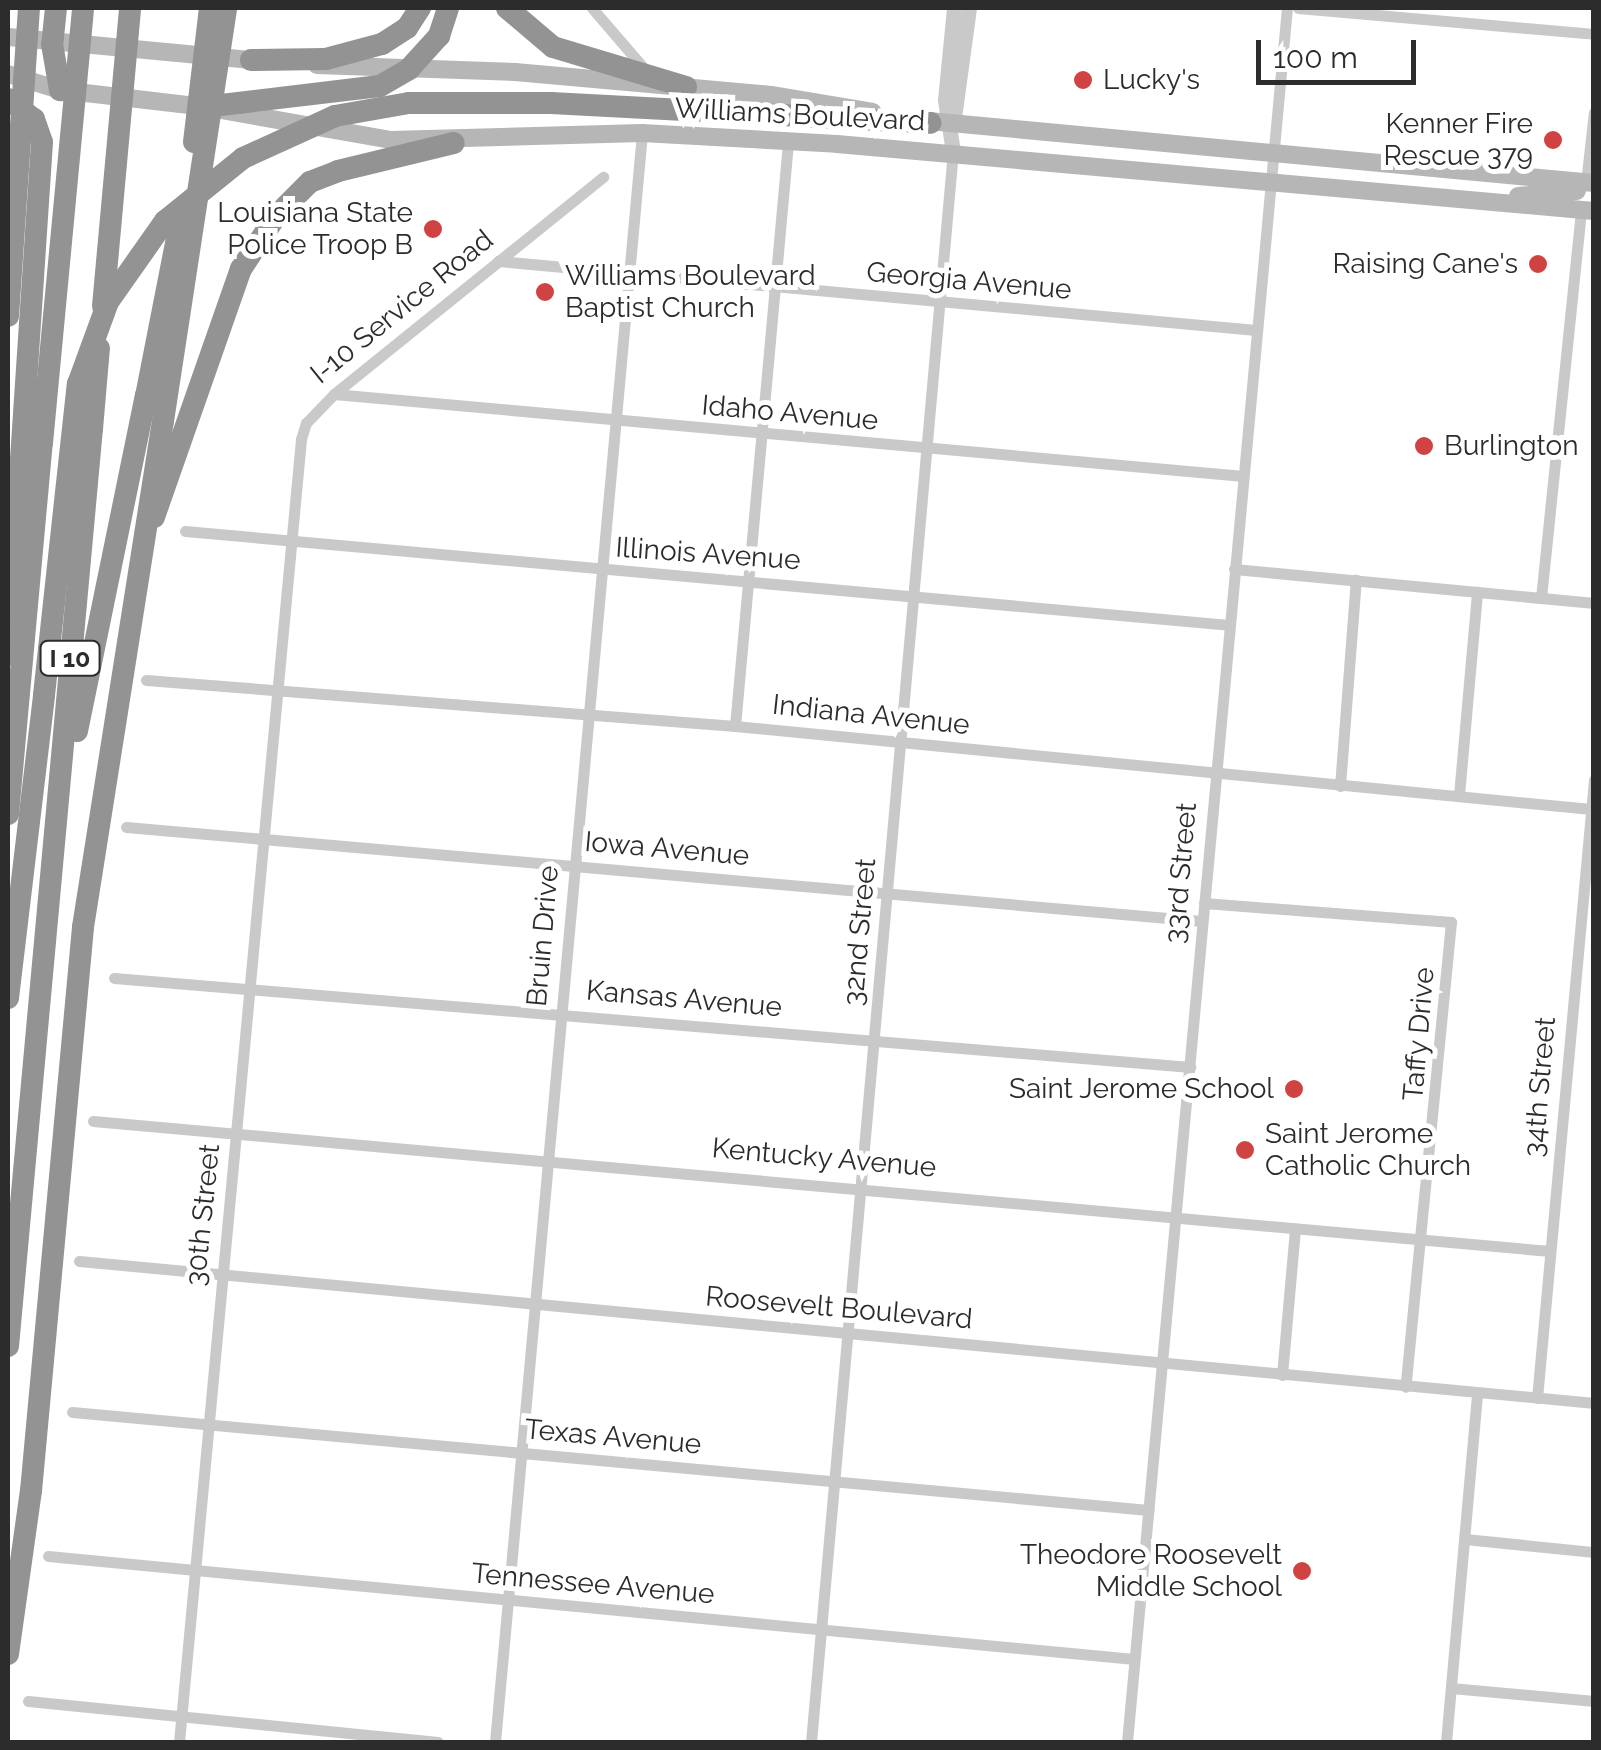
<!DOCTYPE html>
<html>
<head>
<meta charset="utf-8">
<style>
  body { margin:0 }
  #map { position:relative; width:1601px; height:1750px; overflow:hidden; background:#fff; font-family:Raleway,sans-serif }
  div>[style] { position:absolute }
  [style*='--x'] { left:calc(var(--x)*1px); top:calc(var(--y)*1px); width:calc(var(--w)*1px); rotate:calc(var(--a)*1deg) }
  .minor>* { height:11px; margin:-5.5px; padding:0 5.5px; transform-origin:5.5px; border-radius:5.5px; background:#c9c9c9 }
  .tertiary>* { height:15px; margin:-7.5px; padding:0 7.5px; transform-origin:7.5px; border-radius:7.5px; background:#c9c9c9 }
  .secondary>* { height:18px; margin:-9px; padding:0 9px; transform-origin:9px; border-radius:9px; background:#b6b6b6 }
  .motorway>* { height:22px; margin:-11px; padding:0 11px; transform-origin:11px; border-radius:11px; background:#939393 }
  .motorway-bridge>* { height:22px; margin:-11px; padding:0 11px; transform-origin:11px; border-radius:11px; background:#939393 }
  .dots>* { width:28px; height:28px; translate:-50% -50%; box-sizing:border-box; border:5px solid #fff; border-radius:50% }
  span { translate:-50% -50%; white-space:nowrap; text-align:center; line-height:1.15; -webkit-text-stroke:10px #fff; paint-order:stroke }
  .shield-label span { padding:2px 8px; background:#fff; border:2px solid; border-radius:8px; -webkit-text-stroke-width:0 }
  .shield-label { font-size:25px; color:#2c2c2c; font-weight:700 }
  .poi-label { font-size:28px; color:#2c2c2c }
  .left { translate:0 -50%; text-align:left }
  .right { translate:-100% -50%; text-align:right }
  .street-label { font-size:28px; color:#2c2c2c }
  .frame { position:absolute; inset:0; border:10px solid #2c2c2c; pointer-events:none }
  .scale { position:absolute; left:1256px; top:40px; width:160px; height:45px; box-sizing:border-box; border:5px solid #2c2c2c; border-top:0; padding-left:12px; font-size:30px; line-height:35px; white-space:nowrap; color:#2c2c2c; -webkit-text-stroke:8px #fff; paint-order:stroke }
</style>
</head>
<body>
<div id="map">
  <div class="minor">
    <div style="--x:592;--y:8;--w:84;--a:49.3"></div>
    <div style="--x:1298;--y:8;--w:297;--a:5"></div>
    <div style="--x:1586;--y:183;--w:71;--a:-83.6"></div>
    <div style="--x:498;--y:261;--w:761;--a:5.2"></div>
    <div style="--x:334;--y:394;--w:913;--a:5.15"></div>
    <div style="--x:185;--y:531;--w:1048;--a:5.14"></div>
    <div style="--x:1234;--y:569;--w:362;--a:5.4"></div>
    <div style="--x:1541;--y:598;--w:390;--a:-84.1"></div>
    <div style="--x:146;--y:680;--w:591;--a:4.47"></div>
    <div style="--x:735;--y:726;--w:860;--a:5.54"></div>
    <div style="--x:735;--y:726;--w:586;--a:-84.81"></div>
    <div style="--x:1340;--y:786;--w:207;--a:-85.6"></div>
    <div style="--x:1459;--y:795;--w:204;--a:-84.9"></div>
    <div style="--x:126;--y:827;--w:1080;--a:4.99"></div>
    <div style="--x:1204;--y:903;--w:248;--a:4.4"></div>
    <div style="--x:1451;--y:922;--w:467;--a:95.6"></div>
    <div style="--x:114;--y:978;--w:1080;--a:4.73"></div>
    <div style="--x:93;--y:1121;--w:1463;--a:5.1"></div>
    <div style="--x:79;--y:1261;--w:1522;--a:5.35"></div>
    <div style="--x:1282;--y:1375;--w:147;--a:-84.9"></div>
    <div style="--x:1537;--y:1398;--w:621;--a:-84.73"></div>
    <div style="--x:72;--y:1412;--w:1081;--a:5.2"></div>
    <div style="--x:1465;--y:1539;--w:130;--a:5.8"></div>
    <div style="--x:48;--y:1556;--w:1091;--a:5.42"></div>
    <div style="--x:1451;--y:1688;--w:144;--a:5.2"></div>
    <div style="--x:28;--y:1701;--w:412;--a:5.7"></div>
    <div style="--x:179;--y:1742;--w:1309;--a:-84.65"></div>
    <div style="--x:301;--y:439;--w:17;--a:-73"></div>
    <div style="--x:306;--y:423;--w:40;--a:-46"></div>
    <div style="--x:334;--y:394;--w:346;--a:-38.9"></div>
    <div style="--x:495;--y:1742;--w:1616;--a:-84.78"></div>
    <div style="--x:811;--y:1742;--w:1596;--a:-84.9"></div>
    <div style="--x:1127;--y:1742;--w:1741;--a:-84.73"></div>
    <div style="--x:1446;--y:1742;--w:349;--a:-84.9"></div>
  </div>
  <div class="tertiary">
    <div style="--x:953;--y:125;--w:118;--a:-82.2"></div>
    <div style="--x:953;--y:152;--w:53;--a:-98.7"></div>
    <div style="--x:945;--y:100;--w:92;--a:-84.4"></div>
  </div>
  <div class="secondary">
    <div style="--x:8;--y:37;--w:254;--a:5.4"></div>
    <div style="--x:317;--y:65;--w:198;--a:2"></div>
    <div style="--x:515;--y:72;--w:257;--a:5.1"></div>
    <div style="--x:771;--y:95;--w:103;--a:9.5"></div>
    <div style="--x:8;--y:74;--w:54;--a:17.1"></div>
    <div style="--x:60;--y:90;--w:145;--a:6.7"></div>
    <div style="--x:204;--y:107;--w:190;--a:10"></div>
    <div style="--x:391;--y:140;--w:251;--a:-1.6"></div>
    <div style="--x:642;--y:133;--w:195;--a:3.2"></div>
    <div style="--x:837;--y:144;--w:760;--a:5.06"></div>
    <div style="--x:918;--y:120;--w:679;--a:5.32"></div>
    <div style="--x:1518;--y:196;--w:59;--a:-4.8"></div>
  </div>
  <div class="motorway">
    <div style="--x:56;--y:8;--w:36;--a:96"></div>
    <div style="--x:52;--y:44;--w:47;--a:80.1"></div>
    <div style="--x:507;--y:8;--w:60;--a:40.3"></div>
    <div style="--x:553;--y:47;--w:139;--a:16.7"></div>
    <div style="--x:251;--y:60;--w:75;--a:-0.8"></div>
    <div style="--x:326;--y:59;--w:58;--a:-15"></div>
    <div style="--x:382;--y:44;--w:30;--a:-33"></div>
    <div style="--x:407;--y:28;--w:24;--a:-57"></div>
    <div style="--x:8;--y:99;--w:33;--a:38"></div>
    <div style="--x:34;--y:119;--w:24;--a:71"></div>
    <div style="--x:42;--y:142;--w:514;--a:93.79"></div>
    <div style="--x:551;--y:103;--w:380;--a:3"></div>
    <div style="--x:204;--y:107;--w:177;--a:-6.8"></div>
    <div style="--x:380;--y:86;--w:34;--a:-30"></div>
    <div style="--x:409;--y:69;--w:45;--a:-47.7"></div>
    <div style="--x:439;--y:36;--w:29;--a:-72"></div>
    <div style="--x:154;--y:517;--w:263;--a:-70.7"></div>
    <div style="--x:241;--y:269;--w:64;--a:-56.6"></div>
    <div style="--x:276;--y:216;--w:48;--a:-45"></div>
    <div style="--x:310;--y:182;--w:30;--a:-21"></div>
    <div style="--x:338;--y:171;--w:119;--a:-13.6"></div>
    <div style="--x:77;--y:731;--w:342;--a:-78.4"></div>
    <div style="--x:8;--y:814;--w:373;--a:-84.8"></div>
    <div style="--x:8;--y:998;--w:305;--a:-83.2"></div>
    <div style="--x:8;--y:1346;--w:921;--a:-84.77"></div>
    <div style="--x:8;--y:1654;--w:165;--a:-82"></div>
    <div style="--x:31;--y:1491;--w:566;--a:-84.73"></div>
    <div style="--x:83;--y:927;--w:512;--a:-81.02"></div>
  </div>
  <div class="motorway-bridge">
    <div style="--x:194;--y:142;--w:135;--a:-83.2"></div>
    <div style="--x:103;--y:306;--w:299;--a:-84.8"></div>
    <div style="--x:8;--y:316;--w:309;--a:-86.1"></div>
    <div style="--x:146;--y:396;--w:181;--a:-78.9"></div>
    <div style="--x:163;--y:421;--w:418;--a:-81.3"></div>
    <div style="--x:92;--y:429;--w:81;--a:-85.1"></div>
    <div style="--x:42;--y:443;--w:437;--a:-84.6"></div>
    <div style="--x:44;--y:695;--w:313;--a:-83.8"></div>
    <div style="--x:78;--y:384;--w:87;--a:-69.9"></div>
    <div style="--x:108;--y:302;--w:99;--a:-54.9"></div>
    <div style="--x:165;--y:221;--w:100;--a:-38.9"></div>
    <div style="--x:243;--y:158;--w:101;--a:-24.5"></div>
    <div style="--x:335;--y:116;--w:75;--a:-10"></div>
    <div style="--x:409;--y:103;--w:142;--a:0"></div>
  </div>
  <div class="dots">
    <div style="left:1083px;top:80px;background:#cf4342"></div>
    <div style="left:1553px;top:140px;background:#cf4342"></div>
    <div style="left:433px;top:229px;background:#cf4342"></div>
    <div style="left:1538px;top:264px;background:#cf4342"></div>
    <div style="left:545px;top:292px;background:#cf4342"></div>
    <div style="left:1424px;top:446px;background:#cf4342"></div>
    <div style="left:1294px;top:1089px;background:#cf4342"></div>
    <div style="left:1245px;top:1150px;background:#cf4342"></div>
    <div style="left:1302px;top:1571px;background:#cf4342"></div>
  </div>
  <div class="shield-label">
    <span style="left:70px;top:658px">I 10</span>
  </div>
  <div class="poi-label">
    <span class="left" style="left:1103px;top:80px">Lucky's</span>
    <span class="right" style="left:1533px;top:140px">Kenner Fire<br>Rescue 379</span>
    <span class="right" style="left:413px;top:229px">Louisiana State<br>Police Troop B</span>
    <span class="right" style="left:1518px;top:264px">Raising Cane's</span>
    <span class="left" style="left:565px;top:292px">Williams Boulevard<br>Baptist Church</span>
    <span class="left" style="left:1444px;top:446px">Burlington</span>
    <span class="right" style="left:1274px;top:1089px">Saint Jerome School</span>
    <span class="left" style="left:1265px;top:1150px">Saint Jerome<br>Catholic Church</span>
    <span class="right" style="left:1282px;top:1571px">Theodore Roosevelt<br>Middle School</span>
  </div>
  <div class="street-label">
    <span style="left:800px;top:115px;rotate:3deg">Williams Boulevard</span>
    <span style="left:969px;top:281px;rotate:5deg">Georgia Avenue</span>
    <span style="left:402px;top:307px;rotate:-39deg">I-10 Service Road</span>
    <span style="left:790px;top:413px;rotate:5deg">Idaho Avenue</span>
    <span style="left:708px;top:554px;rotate:4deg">Illinois Avenue</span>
    <span style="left:871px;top:715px;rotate:6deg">Indiana Avenue</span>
    <span style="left:667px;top:849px;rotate:5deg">Iowa Avenue</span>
    <span style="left:1181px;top:873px;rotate:-85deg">33rd Street</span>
    <span style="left:860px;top:932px;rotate:-85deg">32nd Street</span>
    <span style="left:543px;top:936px;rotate:-85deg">Bruin Drive</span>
    <span style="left:684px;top:999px;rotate:5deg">Kansas Avenue</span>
    <span style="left:1419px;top:1034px;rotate:-85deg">Taffy Drive</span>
    <span style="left:1540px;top:1087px;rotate:-85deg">34th Street</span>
    <span style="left:824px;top:1158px;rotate:5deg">Kentucky Avenue</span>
    <span style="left:203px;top:1215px;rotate:-84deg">30th Street</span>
    <span style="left:839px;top:1308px;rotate:5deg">Roosevelt Boulevard</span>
    <span style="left:613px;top:1437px;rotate:5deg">Texas Avenue</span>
    <span style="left:593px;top:1584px;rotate:5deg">Tennessee Avenue</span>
  </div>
  <div class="frame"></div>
  <div class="scale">100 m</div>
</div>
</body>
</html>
